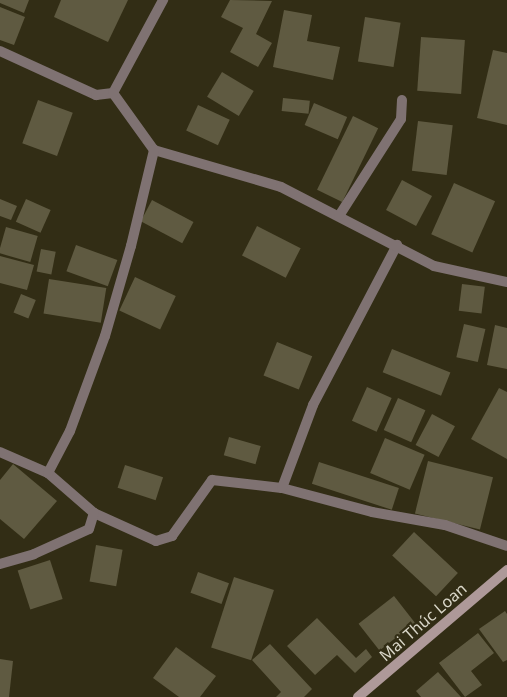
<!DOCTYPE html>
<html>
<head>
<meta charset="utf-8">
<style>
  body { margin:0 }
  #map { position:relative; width:507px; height:697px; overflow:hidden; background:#322d15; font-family:"Noto Sans",sans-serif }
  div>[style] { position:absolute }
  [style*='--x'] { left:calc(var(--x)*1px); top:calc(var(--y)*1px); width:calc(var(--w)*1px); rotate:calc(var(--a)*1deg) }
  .building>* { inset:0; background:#5f5a41; transform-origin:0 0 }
  .service>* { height:10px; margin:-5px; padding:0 5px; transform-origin:5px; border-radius:5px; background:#7f7272 }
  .minor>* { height:10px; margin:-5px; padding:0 5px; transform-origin:5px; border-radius:5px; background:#7f7272 }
  .secondary>* { height:10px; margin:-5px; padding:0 5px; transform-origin:5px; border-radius:5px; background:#ae9999 }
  span { translate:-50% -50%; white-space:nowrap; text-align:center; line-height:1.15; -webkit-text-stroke:4.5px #322d15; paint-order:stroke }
  .street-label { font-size:16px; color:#dad7c9 }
</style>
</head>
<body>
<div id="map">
  <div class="building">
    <div style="clip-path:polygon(0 0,29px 0,24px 13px,0 3px)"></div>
    <div style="clip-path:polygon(61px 0,128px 0,108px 42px,54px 17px)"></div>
    <div style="clip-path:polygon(230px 0,272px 1px,256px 34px,272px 43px,258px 67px,230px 52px,243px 28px,221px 17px)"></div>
    <div style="clip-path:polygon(0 7px,25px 17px,14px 45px,0 40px)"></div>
    <div style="clip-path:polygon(284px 10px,312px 15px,307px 41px,340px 47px,333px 80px,273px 67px)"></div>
    <div style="left:365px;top:17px;width:36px;height:45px;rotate:9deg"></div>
    <div style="left:421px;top:37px;width:44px;height:54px;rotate:4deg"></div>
    <div style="clip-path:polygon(493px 50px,507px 53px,507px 125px,477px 118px)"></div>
    <div style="left:222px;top:72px;width:37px;height:29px;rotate:31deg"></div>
    <div style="left:283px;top:98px;width:27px;height:13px;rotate:6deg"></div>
    <div style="left:38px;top:100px;width:37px;height:46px;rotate:20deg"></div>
    <div style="left:314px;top:103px;width:36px;height:24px;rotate:23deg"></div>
    <div style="left:198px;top:105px;width:35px;height:28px;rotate:25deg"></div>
    <div style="left:353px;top:116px;width:28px;height:82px;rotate:26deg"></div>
    <div style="left:418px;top:121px;width:35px;height:50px;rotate:7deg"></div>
    <div style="left:402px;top:180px;width:34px;height:34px;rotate:28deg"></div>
    <div style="left:454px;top:183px;width:45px;height:56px;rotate:24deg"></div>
    <div style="clip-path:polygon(0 199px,17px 206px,11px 220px,0 216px)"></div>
    <div style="left:26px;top:199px;width:27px;height:25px;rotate:24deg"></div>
    <div style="left:152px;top:200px;width:47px;height:24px;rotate:28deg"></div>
    <div style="left:257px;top:226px;width:49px;height:33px;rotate:27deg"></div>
    <div style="left:6px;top:227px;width:33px;height:27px;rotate:16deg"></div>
    <div style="left:76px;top:245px;width:44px;height:28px;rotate:20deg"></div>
    <div style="left:41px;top:249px;width:15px;height:23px;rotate:11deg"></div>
    <div style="clip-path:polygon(0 256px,34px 265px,27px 290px,0 283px)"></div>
    <div style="left:135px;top:277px;width:45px;height:37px;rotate:25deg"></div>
    <div style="left:49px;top:279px;width:58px;height:35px;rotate:9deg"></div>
    <div style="left:462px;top:284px;width:23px;height:27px;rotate:7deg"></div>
    <div style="left:21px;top:294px;width:16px;height:20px;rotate:22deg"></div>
    <div style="left:464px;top:324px;width:22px;height:34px;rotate:13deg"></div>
    <div style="clip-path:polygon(495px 325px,507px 328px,507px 369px,487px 365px)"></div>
    <div style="left:277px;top:342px;width:38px;height:36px;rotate:22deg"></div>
    <div style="left:392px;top:349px;width:63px;height:25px;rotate:22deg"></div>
    <div style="left:367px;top:387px;width:27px;height:37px;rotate:24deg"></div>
    <div style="clip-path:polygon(499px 388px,507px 392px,507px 459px,471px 439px)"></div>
    <div style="left:398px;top:398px;width:30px;height:35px;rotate:24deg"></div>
    <div style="left:432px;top:414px;width:26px;height:35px;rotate:28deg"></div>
    <div style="left:229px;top:437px;width:33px;height:19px;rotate:16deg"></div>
    <div style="left:385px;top:438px;width:43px;height:38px;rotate:23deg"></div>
    <div style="left:428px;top:461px;width:67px;height:54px;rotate:14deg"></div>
    <div style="left:319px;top:462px;width:84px;height:23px;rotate:18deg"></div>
    <div style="clip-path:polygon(13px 464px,57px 501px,24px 539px,0 519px,0 480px)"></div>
    <div style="left:125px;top:465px;width:40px;height:24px;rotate:18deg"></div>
    <div style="left:414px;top:532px;width:60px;height:32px;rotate:43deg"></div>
    <div style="left:96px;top:545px;width:27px;height:37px;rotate:10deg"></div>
    <div style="left:50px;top:560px;width:41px;height:34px;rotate:72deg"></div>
    <div style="left:198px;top:572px;width:33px;height:22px;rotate:20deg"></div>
    <div style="left:234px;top:577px;width:42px;height:74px;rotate:18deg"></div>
    <div style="left:394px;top:596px;width:34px;height:45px;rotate:52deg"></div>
    <div style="clip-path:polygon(505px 611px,507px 614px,507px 660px,503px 662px,479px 629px)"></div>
    <div style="clip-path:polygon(317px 618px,356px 658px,366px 649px,372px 657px,355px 673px,337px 655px,315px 675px,287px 646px)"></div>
    <div style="clip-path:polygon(478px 633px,494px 653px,471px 671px,482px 685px,465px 697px,439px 663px)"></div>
    <div style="clip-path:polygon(270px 644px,312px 689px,304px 697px,276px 697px,281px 692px,252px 660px)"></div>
    <div style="clip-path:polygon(176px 647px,216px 676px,200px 697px,179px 697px,153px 678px)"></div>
    <div style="clip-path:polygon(0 659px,13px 661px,9px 697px,0 697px)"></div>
    <div style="clip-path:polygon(438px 672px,461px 697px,421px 697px,416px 691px)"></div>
  </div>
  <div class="service">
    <div style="--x:113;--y:93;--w:106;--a:-61.7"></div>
    <div style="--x:0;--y:452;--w:52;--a:23.6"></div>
    <div style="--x:48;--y:473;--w:61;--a:41"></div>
    <div style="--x:94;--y:513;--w:68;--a:24.3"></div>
    <div style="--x:156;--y:541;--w:17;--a:-17"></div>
    <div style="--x:172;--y:536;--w:69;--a:-54.5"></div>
    <div style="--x:212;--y:480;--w:70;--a:6.5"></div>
    <div style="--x:282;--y:488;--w:93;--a:14.9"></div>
    <div style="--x:372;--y:512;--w:74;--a:10.1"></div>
    <div style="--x:445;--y:525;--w:65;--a:18.7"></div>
    <div style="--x:282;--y:488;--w:89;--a:-69.5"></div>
    <div style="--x:313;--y:405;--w:181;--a:-62.3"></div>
    <div style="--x:0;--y:564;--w:35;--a:-16"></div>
    <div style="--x:34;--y:554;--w:60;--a:-24.4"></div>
    <div style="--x:89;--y:529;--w:17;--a:-73"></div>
  </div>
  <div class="minor">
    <div style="--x:0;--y:51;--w:106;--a:24.6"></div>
    <div style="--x:96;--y:95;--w:17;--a:-7"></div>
    <div style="--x:113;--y:93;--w:70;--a:54.3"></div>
    <div style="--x:154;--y:150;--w:132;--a:16.2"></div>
    <div style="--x:281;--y:187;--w:172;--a:27.3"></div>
    <div style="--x:434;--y:266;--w:75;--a:12.4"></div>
    <div style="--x:339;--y:216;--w:115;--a:-57.4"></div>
    <div style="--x:401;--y:119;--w:19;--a:-87"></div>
    <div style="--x:48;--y:473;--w:47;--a:-62.4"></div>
    <div style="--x:70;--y:431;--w:101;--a:-69.8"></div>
    <div style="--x:105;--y:336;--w:94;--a:-73.9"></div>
    <div style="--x:131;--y:246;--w:99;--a:-76.5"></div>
  </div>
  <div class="secondary">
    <div style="--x:358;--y:697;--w:196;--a:-40.4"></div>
  </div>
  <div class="street-label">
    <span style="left:423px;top:622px;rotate:-41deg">Mai Thúc Loan</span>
  </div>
</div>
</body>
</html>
